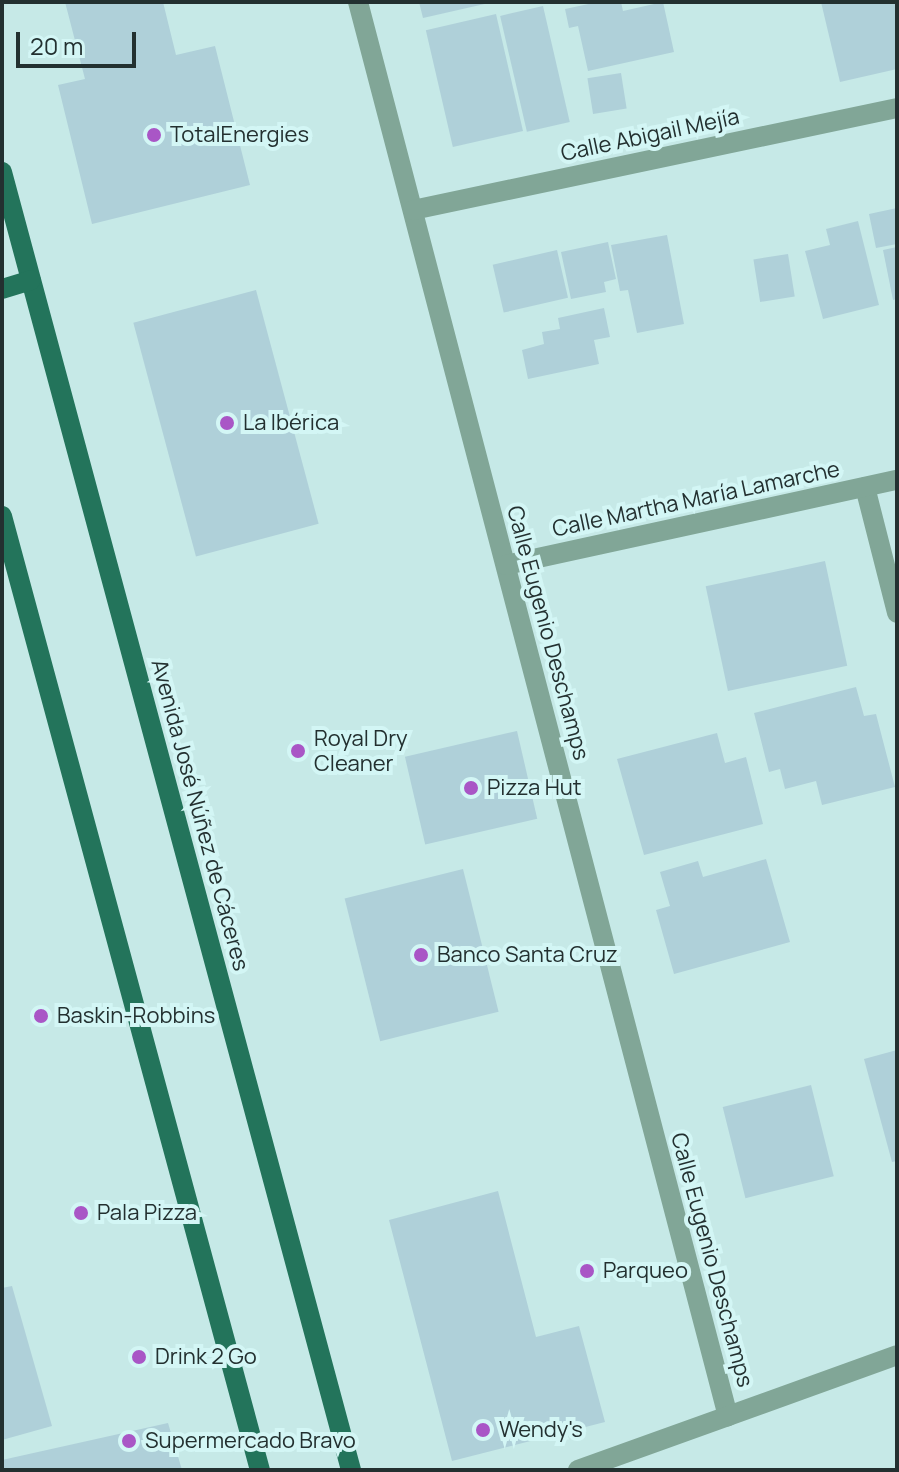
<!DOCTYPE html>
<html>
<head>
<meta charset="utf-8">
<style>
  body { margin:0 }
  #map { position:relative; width:899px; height:1472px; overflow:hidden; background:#c6e9e7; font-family:Manrope,sans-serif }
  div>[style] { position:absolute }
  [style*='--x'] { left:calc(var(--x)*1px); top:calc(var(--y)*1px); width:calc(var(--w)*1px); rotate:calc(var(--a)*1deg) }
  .building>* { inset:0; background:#afd0d9; transform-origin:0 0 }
  .minor>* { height:20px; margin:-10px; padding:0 10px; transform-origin:10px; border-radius:10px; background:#81a697 }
  .primary>* { height:20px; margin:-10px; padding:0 10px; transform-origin:10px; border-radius:10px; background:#23745b }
  .dots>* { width:22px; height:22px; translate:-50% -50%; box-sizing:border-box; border:4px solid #d3f6f5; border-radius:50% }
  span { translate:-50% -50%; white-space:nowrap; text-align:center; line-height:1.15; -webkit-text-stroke:8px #d3f6f5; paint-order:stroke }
  .poi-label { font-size:22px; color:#233030 }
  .left { translate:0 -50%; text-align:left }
  .street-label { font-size:22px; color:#233030 }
  .frame { position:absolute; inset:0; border:4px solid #233030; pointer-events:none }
  .scale { position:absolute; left:16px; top:32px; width:120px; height:36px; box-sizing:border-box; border:4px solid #233030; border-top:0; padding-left:10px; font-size:24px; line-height:28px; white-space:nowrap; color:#233030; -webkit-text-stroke:6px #d3f6f5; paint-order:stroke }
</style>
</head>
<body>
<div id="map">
  <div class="building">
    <div style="clip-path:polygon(65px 2px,163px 2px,176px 55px,215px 46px,250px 185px,92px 224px,58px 85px,85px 79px)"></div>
    <div style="clip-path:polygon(419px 2px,489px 2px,489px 3px,423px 18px)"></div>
    <div style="clip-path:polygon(598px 2px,621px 2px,623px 11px,663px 2px,674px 52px,588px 71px,578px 26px,569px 28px,565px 9px)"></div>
    <div style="clip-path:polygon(821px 2px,897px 2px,897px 69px,840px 82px)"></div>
    <div style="left:543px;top:6px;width:119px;height:44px;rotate:77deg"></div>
    <div style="left:496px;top:14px;width:120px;height:72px;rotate:77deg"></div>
    <div style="left:621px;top:73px;width:36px;height:34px;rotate:81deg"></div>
    <div style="clip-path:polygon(897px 208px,897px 244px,876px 248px,869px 214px)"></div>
    <div style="clip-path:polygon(858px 221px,879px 305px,823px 319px,805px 251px,830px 245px,826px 229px)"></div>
    <div style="clip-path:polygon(667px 235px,684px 324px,637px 333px,628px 290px,620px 291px,611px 245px)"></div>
    <div style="clip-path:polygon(608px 242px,616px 279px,604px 282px,606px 292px,571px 299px,561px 252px)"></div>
    <div style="clip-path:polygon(897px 247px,897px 299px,893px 300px,883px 250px)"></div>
    <div style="left:557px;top:250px;width:49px;height:66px;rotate:77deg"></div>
    <div style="left:788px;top:254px;width:43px;height:35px;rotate:81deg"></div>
    <div style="left:256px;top:290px;width:242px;height:127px;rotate:75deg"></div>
    <div style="clip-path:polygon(604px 308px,610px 337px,594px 340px,599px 364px,528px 379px,522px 350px,544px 344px,542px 332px,560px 329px,558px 318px)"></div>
    <div style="left:825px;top:561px;width:107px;height:122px;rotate:78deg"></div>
    <div style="clip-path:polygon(856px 687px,864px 716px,876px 714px,895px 787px,822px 805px,816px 781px,785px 789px,780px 769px,769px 772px,754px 713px)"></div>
    <div style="left:517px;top:731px;width:90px;height:115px;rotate:77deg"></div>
    <div style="clip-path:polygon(717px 733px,725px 763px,746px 757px,763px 824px,644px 855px,617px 759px)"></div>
    <div style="clip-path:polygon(766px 859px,790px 942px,674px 974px,656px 910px,670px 906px,660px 872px,698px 861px,703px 877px)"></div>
    <div style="left:463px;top:869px;width:147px;height:122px;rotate:76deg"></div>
    <div style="clip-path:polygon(897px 1050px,897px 1161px,892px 1162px,864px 1059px)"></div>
    <div style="left:811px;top:1085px;width:94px;height:91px;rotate:76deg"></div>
    <div style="clip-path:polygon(498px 1191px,536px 1337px,579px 1326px,605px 1422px,452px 1461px,389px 1220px)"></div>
    <div style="clip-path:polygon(12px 1286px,52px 1426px,2px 1440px,2px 1288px)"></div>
    <div style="clip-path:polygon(168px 1423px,182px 1470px,2px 1470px,2px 1460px)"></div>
  </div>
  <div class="minor">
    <div style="--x:358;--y:2;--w:1462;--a:75.34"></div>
    <div style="--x:413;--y:210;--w:495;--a:-11.9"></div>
    <div style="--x:865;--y:487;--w:130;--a:75.7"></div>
    <div style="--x:506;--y:565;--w:400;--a:-12.3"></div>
    <div style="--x:578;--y:1470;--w:339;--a:-19.8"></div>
  </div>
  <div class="primary">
    <div style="--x:2;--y:172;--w:1344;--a:74.95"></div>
    <div style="--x:2;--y:289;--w:30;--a:-17"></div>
    <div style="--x:2;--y:516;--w:988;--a:74.87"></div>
  </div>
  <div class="dots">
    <div style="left:154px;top:135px;background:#a956c6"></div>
    <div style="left:227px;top:423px;background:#a956c6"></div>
    <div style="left:298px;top:751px;background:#a956c6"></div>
    <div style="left:471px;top:788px;background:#a956c6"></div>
    <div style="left:421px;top:955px;background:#a956c6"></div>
    <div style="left:41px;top:1016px;background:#a956c6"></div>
    <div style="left:81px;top:1213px;background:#a956c6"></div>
    <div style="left:587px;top:1271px;background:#a956c6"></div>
    <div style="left:139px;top:1357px;background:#a956c6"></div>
    <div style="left:483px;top:1430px;background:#a956c6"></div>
    <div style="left:129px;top:1441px;background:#a956c6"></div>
  </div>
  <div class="poi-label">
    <span class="left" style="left:170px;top:135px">TotalEnergies</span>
    <span class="left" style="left:243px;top:423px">La Ibérica</span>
    <span class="left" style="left:314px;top:751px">Royal Dry<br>Cleaner</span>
    <span class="left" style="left:487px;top:788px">Pizza Hut</span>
    <span class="left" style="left:437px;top:955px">Banco Santa Cruz</span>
    <span class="left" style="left:57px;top:1016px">Baskin-Robbins</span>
    <span class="left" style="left:97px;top:1213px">Pala Pizza</span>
    <span class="left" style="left:603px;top:1271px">Parqueo</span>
    <span class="left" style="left:155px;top:1357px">Drink 2 Go</span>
    <span class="left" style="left:499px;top:1430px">Wendy's</span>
    <span class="left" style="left:145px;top:1441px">Supermercado Bravo</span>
  </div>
  <div class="street-label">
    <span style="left:650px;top:135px;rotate:-12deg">Calle Abigail Mejía</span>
    <span style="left:696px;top:499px;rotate:-12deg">Calle Martha María Lamarche</span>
    <span style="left:548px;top:633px;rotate:75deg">Calle Eugenio Deschamps</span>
    <span style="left:200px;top:815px;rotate:75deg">Avenida José Núñez de Cáceres</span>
    <span style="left:712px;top:1260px;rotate:75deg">Calle Eugenio Deschamps</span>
  </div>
  <div class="frame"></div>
  <div class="scale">20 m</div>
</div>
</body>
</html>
